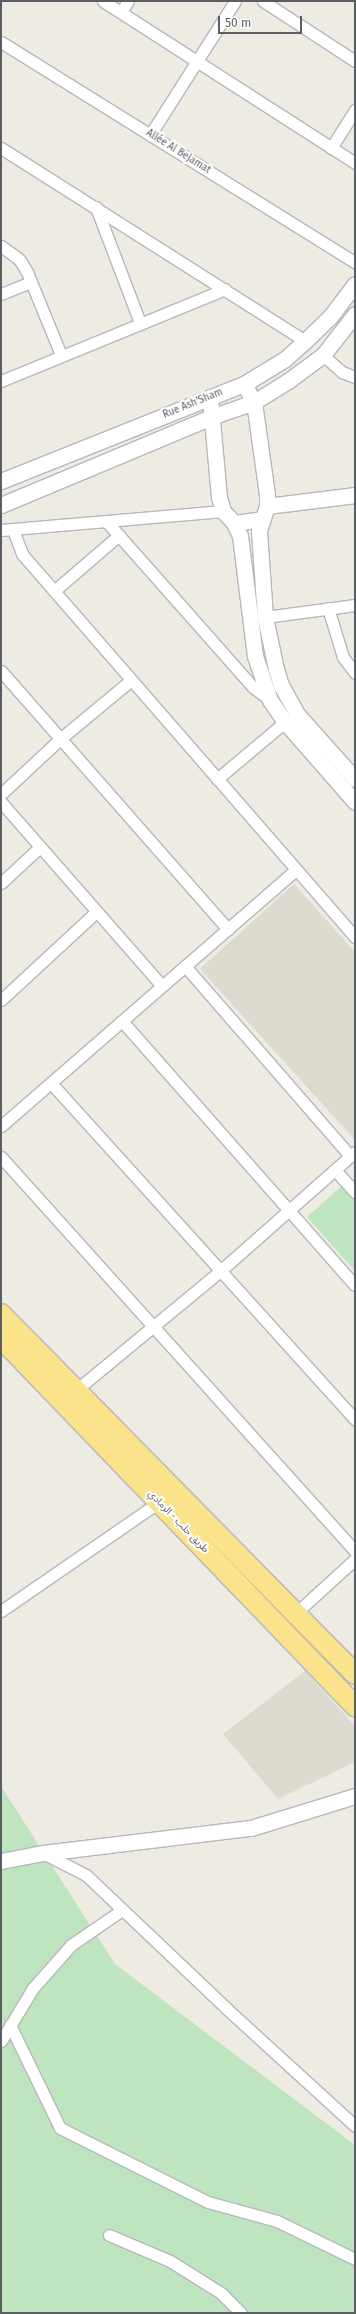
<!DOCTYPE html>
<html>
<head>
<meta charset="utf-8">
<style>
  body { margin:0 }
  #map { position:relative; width:356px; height:2314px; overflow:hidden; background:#edebe2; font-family:"Fira Sans","Noto Sans Arabic",sans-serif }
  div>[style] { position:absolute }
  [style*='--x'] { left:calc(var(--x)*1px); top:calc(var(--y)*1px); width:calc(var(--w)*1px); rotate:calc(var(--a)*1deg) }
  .education>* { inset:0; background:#dddad0 }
  .green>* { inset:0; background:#bfe5c0 }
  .roads { filter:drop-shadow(1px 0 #b5b8bc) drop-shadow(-1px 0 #b5b8bc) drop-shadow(0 1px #b5b8bc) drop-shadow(0 -1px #b5b8bc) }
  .street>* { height:11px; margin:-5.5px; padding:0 5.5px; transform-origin:5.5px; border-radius:5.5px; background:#fff }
  .secondary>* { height:15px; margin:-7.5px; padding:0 7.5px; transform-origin:7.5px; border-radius:7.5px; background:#fff }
  .highway>* { height:20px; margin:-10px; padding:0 10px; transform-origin:10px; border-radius:10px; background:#fbe38b }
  span { translate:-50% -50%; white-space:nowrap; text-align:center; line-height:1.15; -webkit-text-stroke:4px #fff; paint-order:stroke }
  .street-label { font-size:10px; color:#5a5e63 }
  .frame { position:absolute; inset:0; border:2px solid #5a5e63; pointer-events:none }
  .scale { position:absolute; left:218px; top:16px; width:84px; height:18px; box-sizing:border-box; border:2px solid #5a5e63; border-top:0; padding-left:5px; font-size:12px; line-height:14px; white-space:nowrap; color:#5a5e63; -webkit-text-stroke:3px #fff; paint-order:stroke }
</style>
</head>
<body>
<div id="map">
  <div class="education">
    <div style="clip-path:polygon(294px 884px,355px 952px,355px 1140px,200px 969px)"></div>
    <div style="clip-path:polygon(305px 1671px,355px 1726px,355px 1762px,278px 1799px,223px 1734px)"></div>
  </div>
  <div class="green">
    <div style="clip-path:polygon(343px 1185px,355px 1199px,355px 1271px,307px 1217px)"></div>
    <div style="clip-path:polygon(1px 1786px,115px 1964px,355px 2145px,355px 2313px,1px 2313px)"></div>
  </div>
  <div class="roads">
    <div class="street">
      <div style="--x:103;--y:1;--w:300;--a:32.7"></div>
      <div style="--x:263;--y:1;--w:110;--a:33.1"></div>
      <div style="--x:121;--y:12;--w:13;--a:-58"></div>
      <div style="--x:1;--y:42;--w:417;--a:31.9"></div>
      <div style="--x:150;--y:135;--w:159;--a:-57.6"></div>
      <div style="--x:1;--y:148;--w:360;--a:32.4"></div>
      <div style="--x:331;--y:148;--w:45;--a:-57.7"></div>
      <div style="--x:96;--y:207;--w:124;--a:69.2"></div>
      <div style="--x:1;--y:246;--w:22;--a:36"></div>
      <div style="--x:19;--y:259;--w:15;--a:58"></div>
      <div style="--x:27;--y:272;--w:90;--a:67.7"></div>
      <div style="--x:1;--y:294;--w:32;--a:-22"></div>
      <div style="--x:323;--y:355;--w:25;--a:42"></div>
      <div style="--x:342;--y:372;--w:14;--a:21"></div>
      <div style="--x:1;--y:381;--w:242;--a:-22.3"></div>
      <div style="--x:107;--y:522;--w:220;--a:48.5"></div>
      <div style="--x:253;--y:687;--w:21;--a:37"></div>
      <div style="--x:1;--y:530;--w:223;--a:-4.9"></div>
      <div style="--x:13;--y:530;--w:26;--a:69"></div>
      <div style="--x:22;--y:554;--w:508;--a:48.99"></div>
      <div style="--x:54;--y:591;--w:86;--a:-40.7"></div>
      <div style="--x:328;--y:608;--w:51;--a:73"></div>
      <div style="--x:343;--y:657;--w:20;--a:53"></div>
      <div style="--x:265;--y:617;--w:91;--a:-7.6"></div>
      <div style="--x:1;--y:671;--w:344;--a:48.7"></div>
      <div style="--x:217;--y:779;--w:89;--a:-40"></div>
      <div style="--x:1;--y:794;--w:81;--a:-43"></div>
      <div style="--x:60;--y:739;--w:92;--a:-39.7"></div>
      <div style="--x:1;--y:802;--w:244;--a:48.8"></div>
      <div style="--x:1;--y:883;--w:53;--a:-42.7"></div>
      <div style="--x:185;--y:966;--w:252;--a:49"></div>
      <div style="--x:1;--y:1000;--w:129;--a:-42.8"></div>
      <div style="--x:122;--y:1021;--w:352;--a:48.6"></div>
      <div style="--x:51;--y:1083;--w:454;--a:47.9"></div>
      <div style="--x:1;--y:1126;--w:391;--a:-41"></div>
      <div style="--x:1;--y:1157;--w:530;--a:48.06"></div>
      <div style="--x:335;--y:1170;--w:30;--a:48"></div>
      <div style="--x:75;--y:1391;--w:188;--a:-39.6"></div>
      <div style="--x:220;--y:1271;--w:180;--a:-41.4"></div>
      <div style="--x:1;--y:1611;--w:192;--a:-34.6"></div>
      <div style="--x:297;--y:1612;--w:79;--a:-42.4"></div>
      <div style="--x:43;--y:1853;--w:48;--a:27.1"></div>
      <div style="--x:86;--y:1875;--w:195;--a:43.5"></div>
      <div style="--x:227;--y:2009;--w:173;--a:42.4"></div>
      <div style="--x:10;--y:2025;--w:114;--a:64.1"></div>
      <div style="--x:60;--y:2128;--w:165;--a:26.6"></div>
      <div style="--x:208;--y:2202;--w:72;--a:15.4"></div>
      <div style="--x:277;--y:2221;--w:87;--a:26"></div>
      <div style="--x:1;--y:2041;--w:62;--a:-58.9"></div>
      <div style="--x:33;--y:1988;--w:57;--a:-48.5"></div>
      <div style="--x:71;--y:1945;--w:62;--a:-34.5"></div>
      <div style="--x:109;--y:2235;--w:66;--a:23.1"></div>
      <div style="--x:170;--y:2261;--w:60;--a:32.1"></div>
      <div style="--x:221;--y:2293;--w:28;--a:45"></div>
    </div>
    <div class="secondary">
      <div style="--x:244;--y:384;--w:21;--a:61"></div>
      <div style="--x:254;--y:402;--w:94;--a:82"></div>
      <div style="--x:267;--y:495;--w:11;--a:90"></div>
      <div style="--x:267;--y:506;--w:26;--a:108"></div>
      <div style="--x:259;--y:531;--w:86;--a:86"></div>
      <div style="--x:265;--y:617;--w:53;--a:78.1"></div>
      <div style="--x:276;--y:669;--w:17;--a:73"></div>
      <div style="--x:281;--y:685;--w:33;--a:61"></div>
      <div style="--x:297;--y:714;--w:87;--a:48.3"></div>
      <div style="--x:210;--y:397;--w:100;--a:84.9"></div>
      <div style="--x:219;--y:497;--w:15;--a:74"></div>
      <div style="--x:223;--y:511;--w:16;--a:47"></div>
      <div style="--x:234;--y:523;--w:14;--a:65"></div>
      <div style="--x:240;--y:536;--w:121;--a:82.9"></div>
      <div style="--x:255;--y:656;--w:46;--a:71.2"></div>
      <div style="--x:270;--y:700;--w:27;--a:56"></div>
      <div style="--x:285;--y:722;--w:106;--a:48.8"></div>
      <div style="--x:1;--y:481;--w:262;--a:-21.8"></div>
      <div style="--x:244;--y:384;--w:48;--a:-31.4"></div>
      <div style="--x:285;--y:359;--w:27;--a:-42"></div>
      <div style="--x:305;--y:341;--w:35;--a:-44"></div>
      <div style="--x:330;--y:317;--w:41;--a:-52.9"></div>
      <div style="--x:1;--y:505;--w:228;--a:-22.7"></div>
      <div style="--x:211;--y:417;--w:46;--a:-19.2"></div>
      <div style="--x:254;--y:402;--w:40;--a:-32"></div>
      <div style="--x:288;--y:381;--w:44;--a:-36.6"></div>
      <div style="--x:323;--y:355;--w:52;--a:-52"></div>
      <div style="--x:267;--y:506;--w:89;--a:-7.1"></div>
      <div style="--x:234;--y:523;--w:28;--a:-8"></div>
      <div style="--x:1;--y:1861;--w:43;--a:-10.8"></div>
      <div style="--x:43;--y:1853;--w:209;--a:-6.9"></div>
      <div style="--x:251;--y:1828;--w:109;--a:-17.1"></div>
    </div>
    <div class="highway">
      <div style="--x:1;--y:1314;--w:505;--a:45.48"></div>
      <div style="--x:1;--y:1338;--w:511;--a:46.11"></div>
    </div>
  </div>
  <div class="street-label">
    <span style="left:178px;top:152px;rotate:32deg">Allée Al Bejamat</span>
    <span style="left:193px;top:404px;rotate:-22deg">Rue Ash'Sham</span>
    <span style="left:178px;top:1522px;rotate:46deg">طريق حلب - الرمادي</span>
  </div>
  <div class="frame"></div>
  <div class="scale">50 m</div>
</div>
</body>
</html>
